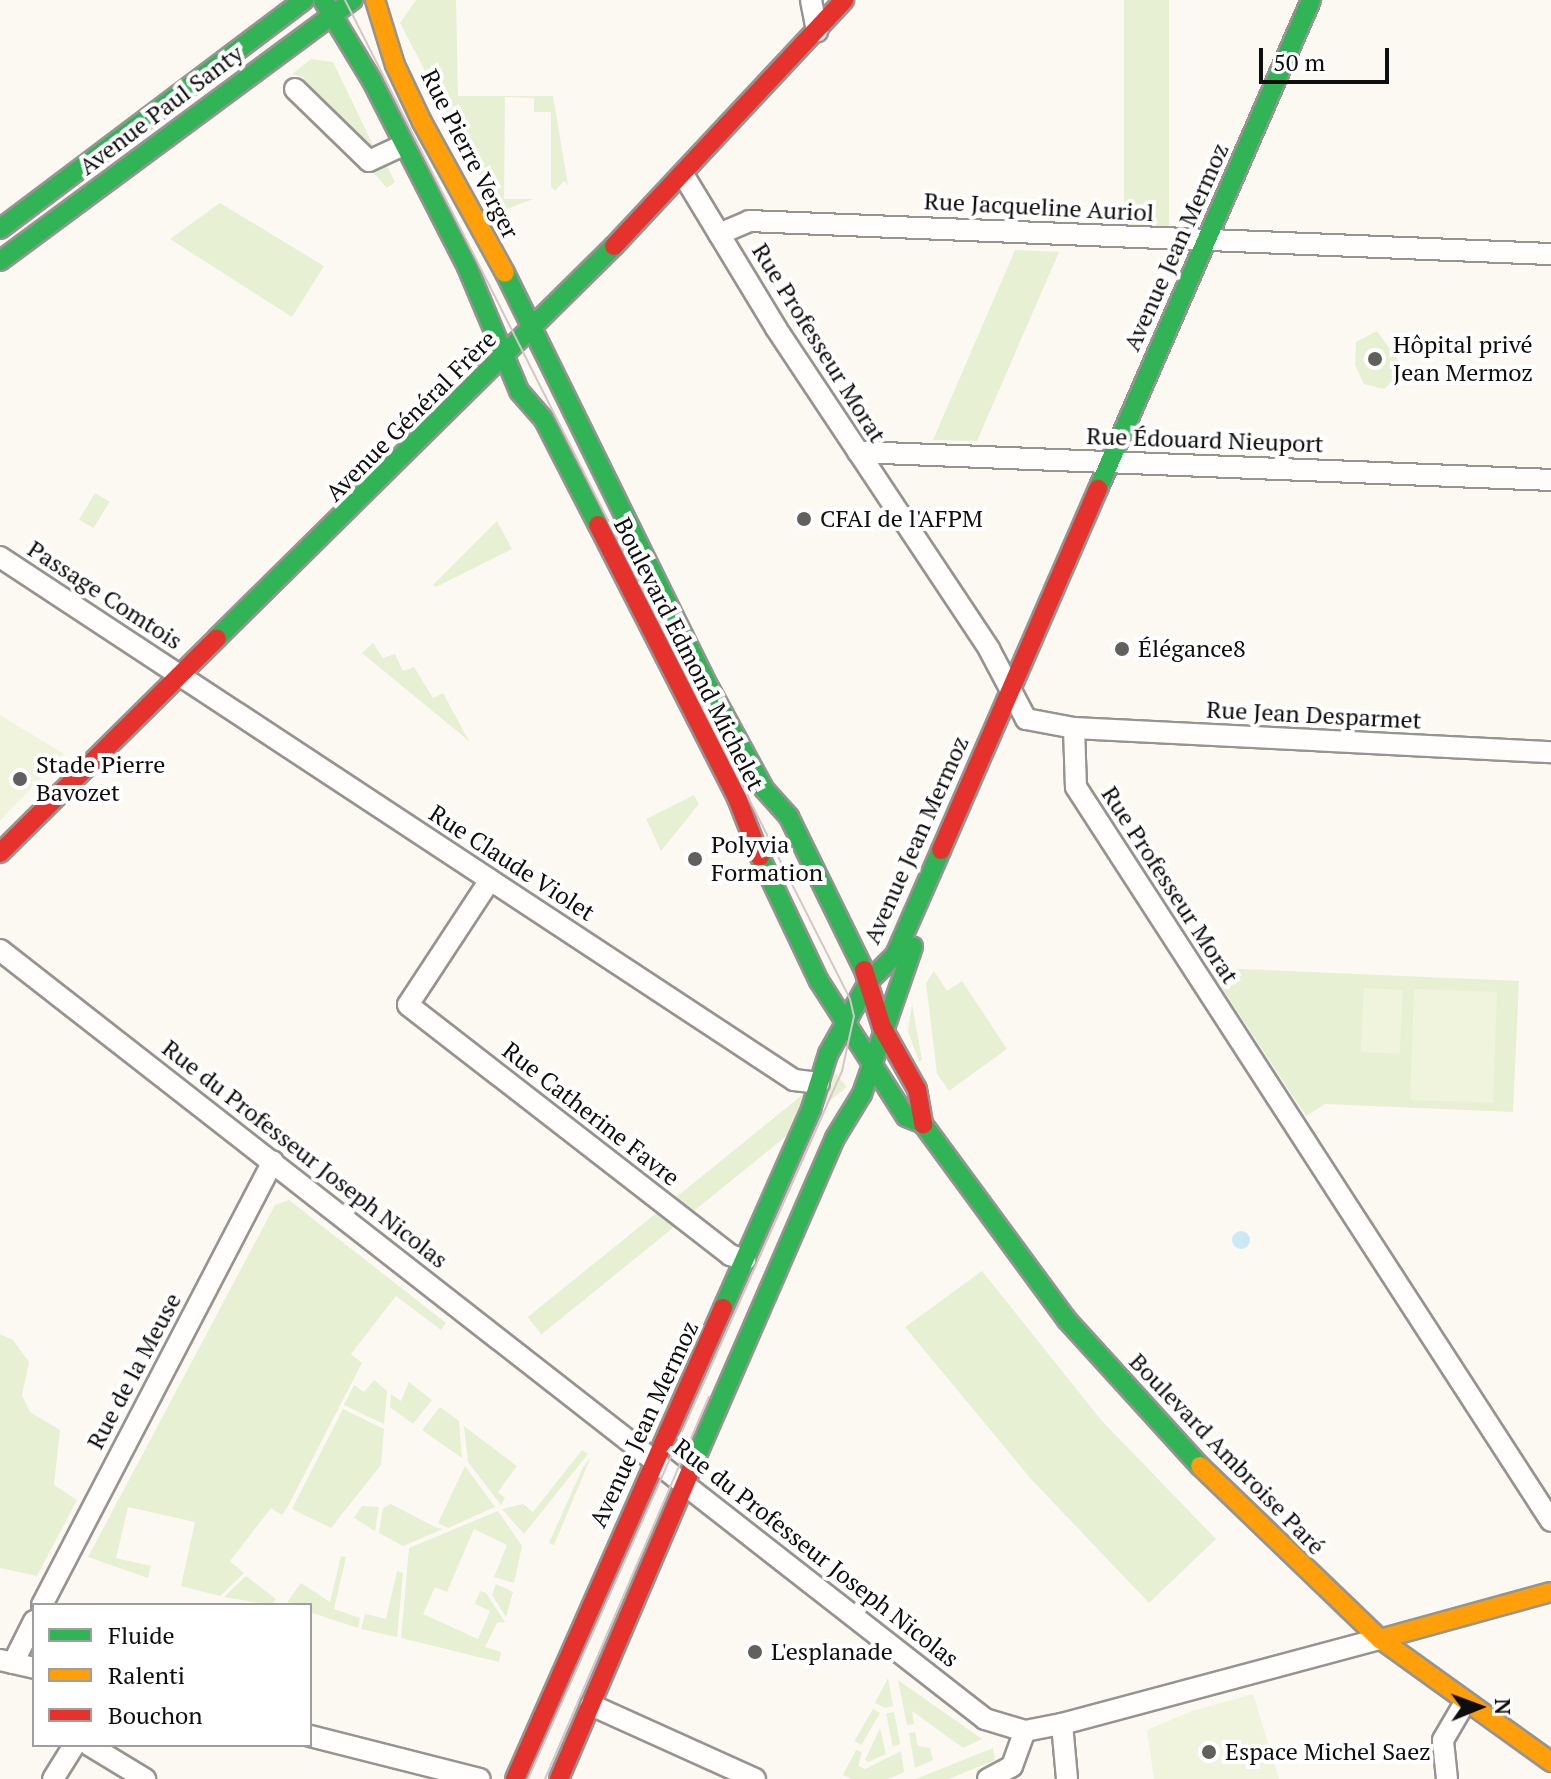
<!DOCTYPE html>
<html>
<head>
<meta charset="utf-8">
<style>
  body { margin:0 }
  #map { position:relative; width:1551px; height:1779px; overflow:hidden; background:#fcf9f2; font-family:"PT Serif",serif }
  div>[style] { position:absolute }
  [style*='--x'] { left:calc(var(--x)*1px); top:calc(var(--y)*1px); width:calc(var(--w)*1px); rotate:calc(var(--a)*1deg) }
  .green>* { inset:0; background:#e7f0d3; transform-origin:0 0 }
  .pitch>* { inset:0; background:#f0f4dd; transform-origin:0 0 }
  .water>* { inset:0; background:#cae9f4 }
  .round { border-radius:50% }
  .roads { filter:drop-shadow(2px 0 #959491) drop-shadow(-2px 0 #959491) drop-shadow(0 2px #959491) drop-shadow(0 -2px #959491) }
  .street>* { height:20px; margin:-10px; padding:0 10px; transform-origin:10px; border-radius:10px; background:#fffefd }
  .fast>* { height:18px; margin:-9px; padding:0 9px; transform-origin:9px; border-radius:9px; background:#30b455 }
  .slow>* { height:18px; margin:-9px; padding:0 9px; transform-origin:9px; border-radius:9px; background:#ff9f0a }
  .jam>* { height:18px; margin:-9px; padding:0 9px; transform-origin:9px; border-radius:9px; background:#e5322d }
  .tram>* { height:2px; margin:-1px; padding:0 1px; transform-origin:1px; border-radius:1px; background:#d7c5c7 }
  .dots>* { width:22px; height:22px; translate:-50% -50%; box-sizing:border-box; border:4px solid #fff; border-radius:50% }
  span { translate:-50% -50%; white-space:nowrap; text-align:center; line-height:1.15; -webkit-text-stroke:8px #fff; paint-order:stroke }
  .street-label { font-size:24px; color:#0e0e0e }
  .poi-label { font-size:24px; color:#0e0e0e }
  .left { translate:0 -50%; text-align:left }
  .legend { position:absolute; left:32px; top:1603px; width:280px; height:144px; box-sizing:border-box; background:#fff; border:2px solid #9f9f9f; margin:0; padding:10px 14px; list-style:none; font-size:24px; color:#0e0e0e }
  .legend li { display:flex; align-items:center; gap:16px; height:40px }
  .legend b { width:40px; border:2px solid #9f9f9f }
  .north { position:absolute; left:1439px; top:1667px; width:80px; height:80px; -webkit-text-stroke:6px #fff; paint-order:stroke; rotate:89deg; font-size:22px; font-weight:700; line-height:32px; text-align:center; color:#0e0e0e }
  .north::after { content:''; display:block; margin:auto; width:28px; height:36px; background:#0e0e0e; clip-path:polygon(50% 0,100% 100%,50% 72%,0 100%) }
  .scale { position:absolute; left:1259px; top:48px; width:130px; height:36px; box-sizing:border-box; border:4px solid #0e0e0e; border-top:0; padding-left:10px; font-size:24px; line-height:28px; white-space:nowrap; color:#0e0e0e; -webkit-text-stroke:6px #fff; paint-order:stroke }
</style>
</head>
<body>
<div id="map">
  <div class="green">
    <div style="clip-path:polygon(416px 0,456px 0,458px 96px,553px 96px,568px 185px,564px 181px,555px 191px,551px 187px,551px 112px,534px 112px,534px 98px,505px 97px,504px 199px,533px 199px,499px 212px,400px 23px)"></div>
    <div style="left:1124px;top:0;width:45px;height:233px"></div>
    <div style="clip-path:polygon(311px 59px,333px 62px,374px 147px,366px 152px,314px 98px,303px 77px,292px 74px)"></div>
    <div style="clip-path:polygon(385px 162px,395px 182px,387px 188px,370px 169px)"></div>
    <div style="clip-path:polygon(220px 203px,324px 266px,292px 317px,170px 239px)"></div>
    <div style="clip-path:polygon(1015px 250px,1059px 252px,977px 441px,933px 440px)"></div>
    <div style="clip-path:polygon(1377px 331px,1400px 363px,1396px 380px,1384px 389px,1364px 384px,1355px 365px,1356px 342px)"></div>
    <div style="left:95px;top:493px;width:17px;height:31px;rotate:31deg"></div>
    <div style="clip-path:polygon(497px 521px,512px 549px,436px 587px,433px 585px)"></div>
    <div style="clip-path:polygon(373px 643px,383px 658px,395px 654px,403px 671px,414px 667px,433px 698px,443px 693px,469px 741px,362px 653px)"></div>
    <div style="clip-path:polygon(694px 795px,699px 804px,661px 851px,646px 819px)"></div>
    <div style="clip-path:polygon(1220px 968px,1519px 981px,1513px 1112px,1325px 1104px,1306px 1116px,1212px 973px)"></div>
    <div style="clip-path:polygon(934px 971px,947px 991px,962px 981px,1007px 1049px,949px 1091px,937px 1074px,926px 983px)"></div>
    <div style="clip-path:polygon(912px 1004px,922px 1060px,919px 1062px,908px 1031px)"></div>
    <div style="left:833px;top:1070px;width:22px;height:393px;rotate:51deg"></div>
    <div style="clip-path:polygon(289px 1200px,446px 1323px,441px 1330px,396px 1296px,351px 1354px,362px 1363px,288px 1506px,282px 1515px,271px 1508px,230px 1561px,244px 1573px,220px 1596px,181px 1586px,195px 1522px,128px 1507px,116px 1558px,151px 1566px,148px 1578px,88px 1557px,275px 1205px)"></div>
    <div style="clip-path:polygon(982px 1271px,1101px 1420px,1216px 1539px,1149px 1603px,1031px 1479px,905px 1327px)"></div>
    <div style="clip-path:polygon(0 1334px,13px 1340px,29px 1362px,22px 1395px,30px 1412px,60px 1430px,54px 1485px,77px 1500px,37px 1576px,0 1568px)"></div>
    <div style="clip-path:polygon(374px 1380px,387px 1391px,384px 1424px,344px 1405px,354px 1385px,364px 1392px)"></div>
    <div style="clip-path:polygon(409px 1382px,432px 1400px,413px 1424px,390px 1407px,391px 1394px,401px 1401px)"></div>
    <div style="clip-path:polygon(440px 1407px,459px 1421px,462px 1458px,422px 1430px)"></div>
    <div style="clip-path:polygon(343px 1409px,384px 1429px,381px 1465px,331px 1528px,292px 1509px)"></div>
    <div style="clip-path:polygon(464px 1426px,517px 1466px,498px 1492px,505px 1498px,501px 1505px,468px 1462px)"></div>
    <div style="clip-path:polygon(582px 1450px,588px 1454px,524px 1534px,502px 1509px,523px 1504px,533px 1512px)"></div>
    <div style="clip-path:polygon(591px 1457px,554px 1545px,549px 1543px,583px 1467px)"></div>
    <div style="clip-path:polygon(465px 1466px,495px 1507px,448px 1528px,438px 1523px)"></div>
    <div style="clip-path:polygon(391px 1504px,435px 1527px,443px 1529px,403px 1546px,379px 1533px,383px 1508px)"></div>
    <div style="clip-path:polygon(362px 1506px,379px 1507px,375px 1531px,354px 1518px)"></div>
    <div style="clip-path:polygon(498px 1511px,522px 1546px,514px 1583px,494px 1577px,507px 1545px,474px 1529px,447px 1592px,435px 1587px,423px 1614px,478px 1639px,490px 1611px,475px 1604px,480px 1591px,486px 1593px,505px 1622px,497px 1623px,485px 1647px,501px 1652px,499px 1662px,401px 1638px,409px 1548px)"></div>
    <div style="clip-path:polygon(341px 1556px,346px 1557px,334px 1609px,360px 1618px,358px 1628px,310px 1612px,310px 1605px,287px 1602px,301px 1583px,330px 1602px)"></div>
    <div style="clip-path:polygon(397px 1571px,403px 1573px,397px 1637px,361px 1629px,365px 1614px,386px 1619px)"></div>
    <div style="clip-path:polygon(246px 1576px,276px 1599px,271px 1605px,224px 1597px)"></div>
    <div style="clip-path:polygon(496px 1584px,513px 1592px,506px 1617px,492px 1595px)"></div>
    <div style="clip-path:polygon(888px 1678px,893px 1706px,885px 1708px,875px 1703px)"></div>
    <div style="clip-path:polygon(898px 1680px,982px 1739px,963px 1748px,912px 1711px,914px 1724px,907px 1725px)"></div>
    <div style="left:873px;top:1709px;width:8px;height:37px;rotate:30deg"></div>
    <div style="left:894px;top:1712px;width:33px;height:8px;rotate:79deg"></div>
    <div style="clip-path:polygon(880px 1728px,886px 1754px,868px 1762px,865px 1760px)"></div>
    <div style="clip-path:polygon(915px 1732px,918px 1746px,930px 1748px,933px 1760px,915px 1768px,909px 1733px)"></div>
    <div style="clip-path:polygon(993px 1748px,995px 1760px,949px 1779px,916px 1779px)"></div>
    <div style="clip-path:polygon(856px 1750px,862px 1752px,858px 1766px,865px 1769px,901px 1751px,904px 1772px,888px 1779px,851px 1779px,843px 1775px)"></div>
  </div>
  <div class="pitch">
    <div style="clip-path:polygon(0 715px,64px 754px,0 821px)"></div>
    <div style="left:1364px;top:988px;width:39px;height:64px;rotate:3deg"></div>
    <div style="left:1414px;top:989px;width:83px;height:111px;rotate:2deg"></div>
    <div style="clip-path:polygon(1253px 1694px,1279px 1779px,1154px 1779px,1147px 1730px,1192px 1711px)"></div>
  </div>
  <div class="water">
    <div class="round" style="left:1232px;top:1231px;width:18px;height:18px"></div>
  </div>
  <div class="roads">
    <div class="street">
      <div style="--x:811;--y:0;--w:32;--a:79"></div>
      <div style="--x:295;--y:89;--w:103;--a:44.2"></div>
      <div style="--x:369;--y:161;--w:38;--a:-25"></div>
      <div style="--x:684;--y:176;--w:178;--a:58.8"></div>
      <div style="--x:776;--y:328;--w:385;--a:56.4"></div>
      <div style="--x:989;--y:649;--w:79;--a:62.1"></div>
      <div style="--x:1026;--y:719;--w:49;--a:10.6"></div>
      <div style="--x:1074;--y:728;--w:59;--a:88.1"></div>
      <div style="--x:1076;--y:787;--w:874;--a:57.09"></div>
      <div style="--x:719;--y:234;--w:33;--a:-23"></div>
      <div style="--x:749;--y:221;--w:803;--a:2.36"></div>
      <div style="--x:858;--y:452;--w:694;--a:2.31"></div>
      <div style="--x:0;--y:557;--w:951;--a:33.37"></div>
      <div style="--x:794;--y:1080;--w:25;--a:7"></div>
      <div style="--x:1074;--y:728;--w:478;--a:2.9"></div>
      <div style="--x:490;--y:880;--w:149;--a:123.3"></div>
      <div style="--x:408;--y:1005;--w:408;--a:37.8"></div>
      <div style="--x:730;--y:1255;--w:16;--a:18"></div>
      <div style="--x:0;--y:950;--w:1250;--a:37.98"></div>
      <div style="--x:985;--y:1719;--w:42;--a:16.7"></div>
      <div style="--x:1025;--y:1731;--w:38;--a:-11"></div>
      <div style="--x:1062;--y:1724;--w:329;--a:-15"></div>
      <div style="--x:42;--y:1605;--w:500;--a:-62.5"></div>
      <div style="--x:0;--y:1660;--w:35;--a:13"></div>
      <div style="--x:13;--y:1663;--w:47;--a:-63.4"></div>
      <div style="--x:591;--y:1705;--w:180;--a:24.3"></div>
      <div style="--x:1062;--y:1724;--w:55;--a:84.8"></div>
      <div style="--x:310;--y:1736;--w:175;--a:14.2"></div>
      <div style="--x:89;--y:1745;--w:66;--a:31.3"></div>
      <div style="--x:53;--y:1779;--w:40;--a:-58"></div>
      <div style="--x:988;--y:1779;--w:27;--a:-28"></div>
      <div style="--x:1012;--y:1766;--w:37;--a:-70"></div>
      <div style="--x:1447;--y:1779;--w:39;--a:-96"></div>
      <div style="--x:1443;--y:1740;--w:42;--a:-59.7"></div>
    </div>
    <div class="fast">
      <div style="--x:323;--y:0;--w:95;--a:58.8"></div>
      <div style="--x:372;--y:81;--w:209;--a:62.9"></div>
      <div style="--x:467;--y:267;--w:134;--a:67.2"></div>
      <div style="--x:519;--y:391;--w:38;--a:49"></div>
      <div style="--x:544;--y:420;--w:118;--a:62.8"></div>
      <div style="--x:0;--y:229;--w:381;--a:-37"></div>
      <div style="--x:0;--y:261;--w:439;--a:-36.5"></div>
      <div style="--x:505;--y:273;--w:449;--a:63.8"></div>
      <div style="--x:703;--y:676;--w:128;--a:61.6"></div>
      <div style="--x:764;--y:789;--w:38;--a:48"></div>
      <div style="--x:789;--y:817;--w:170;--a:63.9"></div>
      <div style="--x:1098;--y:489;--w:533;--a:-66.46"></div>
      <div style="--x:217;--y:638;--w:558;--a:-44.64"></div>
      <div style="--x:760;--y:857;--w:137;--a:64.6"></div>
      <div style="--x:819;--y:981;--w:161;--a:57.4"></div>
      <div style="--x:906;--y:1117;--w:18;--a:22"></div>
      <div style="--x:923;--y:1124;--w:243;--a:53.7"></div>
      <div style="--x:1067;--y:1320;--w:197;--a:47.7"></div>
      <div style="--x:723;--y:1308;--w:218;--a:-66.1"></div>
      <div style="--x:811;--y:1109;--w:58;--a:-72.8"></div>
      <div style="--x:828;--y:1054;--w:84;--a:-60.7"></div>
      <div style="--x:869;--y:981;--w:37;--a:-45"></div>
      <div style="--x:895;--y:955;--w:115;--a:-66.3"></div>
      <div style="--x:692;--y:1467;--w:359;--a:-66.5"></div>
      <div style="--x:835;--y:1138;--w:52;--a:-58.5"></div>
      <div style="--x:862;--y:1094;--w:156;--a:-70.9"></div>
    </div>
    <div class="slow">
      <div style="--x:375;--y:0;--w:68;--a:72.9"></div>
      <div style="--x:395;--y:65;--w:63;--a:64.7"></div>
      <div style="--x:422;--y:122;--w:172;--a:61.2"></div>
      <div style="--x:1200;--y:1466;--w:250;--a:43.9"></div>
      <div style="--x:1380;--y:1639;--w:211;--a:35.7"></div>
      <div style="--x:1380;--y:1639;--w:177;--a:-15.4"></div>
    </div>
    <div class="jam">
      <div style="--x:614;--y:246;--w:337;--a:-46.9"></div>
      <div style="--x:598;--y:525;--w:306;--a:63"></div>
      <div style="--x:737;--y:798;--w:63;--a:68.7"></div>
      <div style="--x:941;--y:850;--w:394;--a:-66.5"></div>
      <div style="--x:0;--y:853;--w:305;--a:-44.7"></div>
      <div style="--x:864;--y:970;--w:60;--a:72.5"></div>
      <div style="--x:882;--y:1027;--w:71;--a:60.6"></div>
      <div style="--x:917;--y:1089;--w:36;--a:80"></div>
      <div style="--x:515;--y:1779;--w:515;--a:-66.17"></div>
      <div style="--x:559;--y:1779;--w:339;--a:-66.9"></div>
    </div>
  </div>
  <div class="tram">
    <div style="--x:345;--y:0;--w:1119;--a:63.18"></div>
    <div style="--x:850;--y:999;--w:17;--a:77"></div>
    <div style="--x:854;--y:1016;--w:56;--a:102.3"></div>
    <div style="--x:842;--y:1071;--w:775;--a:113.92"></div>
    <div style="--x:545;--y:1779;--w:416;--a:-66.8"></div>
  </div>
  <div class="dots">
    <div style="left:1375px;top:359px;background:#61605e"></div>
    <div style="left:804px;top:519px;background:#61605e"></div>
    <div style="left:1122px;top:649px;background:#61605e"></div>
    <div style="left:20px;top:779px;background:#61605e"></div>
    <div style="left:695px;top:859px;background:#61605e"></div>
    <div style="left:755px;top:1652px;background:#61605e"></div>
    <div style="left:1209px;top:1752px;background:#61605e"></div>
  </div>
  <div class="street-label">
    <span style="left:161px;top:110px;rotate:-37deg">Avenue Paul Santy</span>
    <span style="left:470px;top:154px;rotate:63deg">Rue Pierre Verger</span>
    <span style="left:1039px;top:207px;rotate:3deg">Rue Jacqueline Auriol</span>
    <span style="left:1176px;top:247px;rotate:-66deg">Avenue Jean Mermoz</span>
    <span style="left:819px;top:343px;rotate:58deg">Rue Professeur Morat</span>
    <span style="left:411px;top:416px;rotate:-45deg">Avenue Général Frère</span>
    <span style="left:1205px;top:440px;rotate:2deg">Rue Édouard Nieuport</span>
    <span style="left:105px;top:595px;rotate:33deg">Passage Comtois</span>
    <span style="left:689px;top:654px;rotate:63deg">Boulevard Edmond Michelet</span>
    <span style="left:1314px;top:715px;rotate:3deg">Rue Jean Desparmet</span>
    <span style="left:916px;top:840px;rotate:-66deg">Avenue Jean Mermoz</span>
    <span style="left:512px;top:863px;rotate:33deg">Rue Claude Violet</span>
    <span style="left:1170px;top:885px;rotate:57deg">Rue Professeur Morat</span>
    <span style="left:591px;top:1114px;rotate:38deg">Rue Catherine Favre</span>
    <span style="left:305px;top:1154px;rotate:38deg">Rue du Professeur Joseph Nicolas</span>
    <span style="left:134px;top:1371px;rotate:-62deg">Rue de la Meuse</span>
    <span style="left:644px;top:1424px;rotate:-65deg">Avenue Jean Mermoz</span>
    <span style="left:1227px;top:1454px;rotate:46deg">Boulevard Ambroise Paré</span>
    <span style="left:816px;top:1553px;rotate:38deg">Rue du Professeur Joseph Nicolas</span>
  </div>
  <div class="poi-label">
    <span class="left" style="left:1393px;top:359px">Hôpital privé<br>Jean Mermoz</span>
    <span class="left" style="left:820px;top:519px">CFAI de l'AFPM</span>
    <span class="left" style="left:1138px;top:649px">Élégance8</span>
    <span class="left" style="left:36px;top:779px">Stade Pierre<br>Bavozet</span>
    <span class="left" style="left:711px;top:859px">Polyvia<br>Formation</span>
    <span class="left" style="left:771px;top:1652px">L'esplanade</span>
    <span class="left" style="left:1225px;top:1752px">Espace Michel Saez</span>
  </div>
  <ul class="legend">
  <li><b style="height:10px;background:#30b455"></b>Fluide</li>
  <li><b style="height:10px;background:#ff9f0a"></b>Ralenti</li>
  <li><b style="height:10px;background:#e5322d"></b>Bouchon</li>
  </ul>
  <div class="north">N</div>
  <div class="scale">50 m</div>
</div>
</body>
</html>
